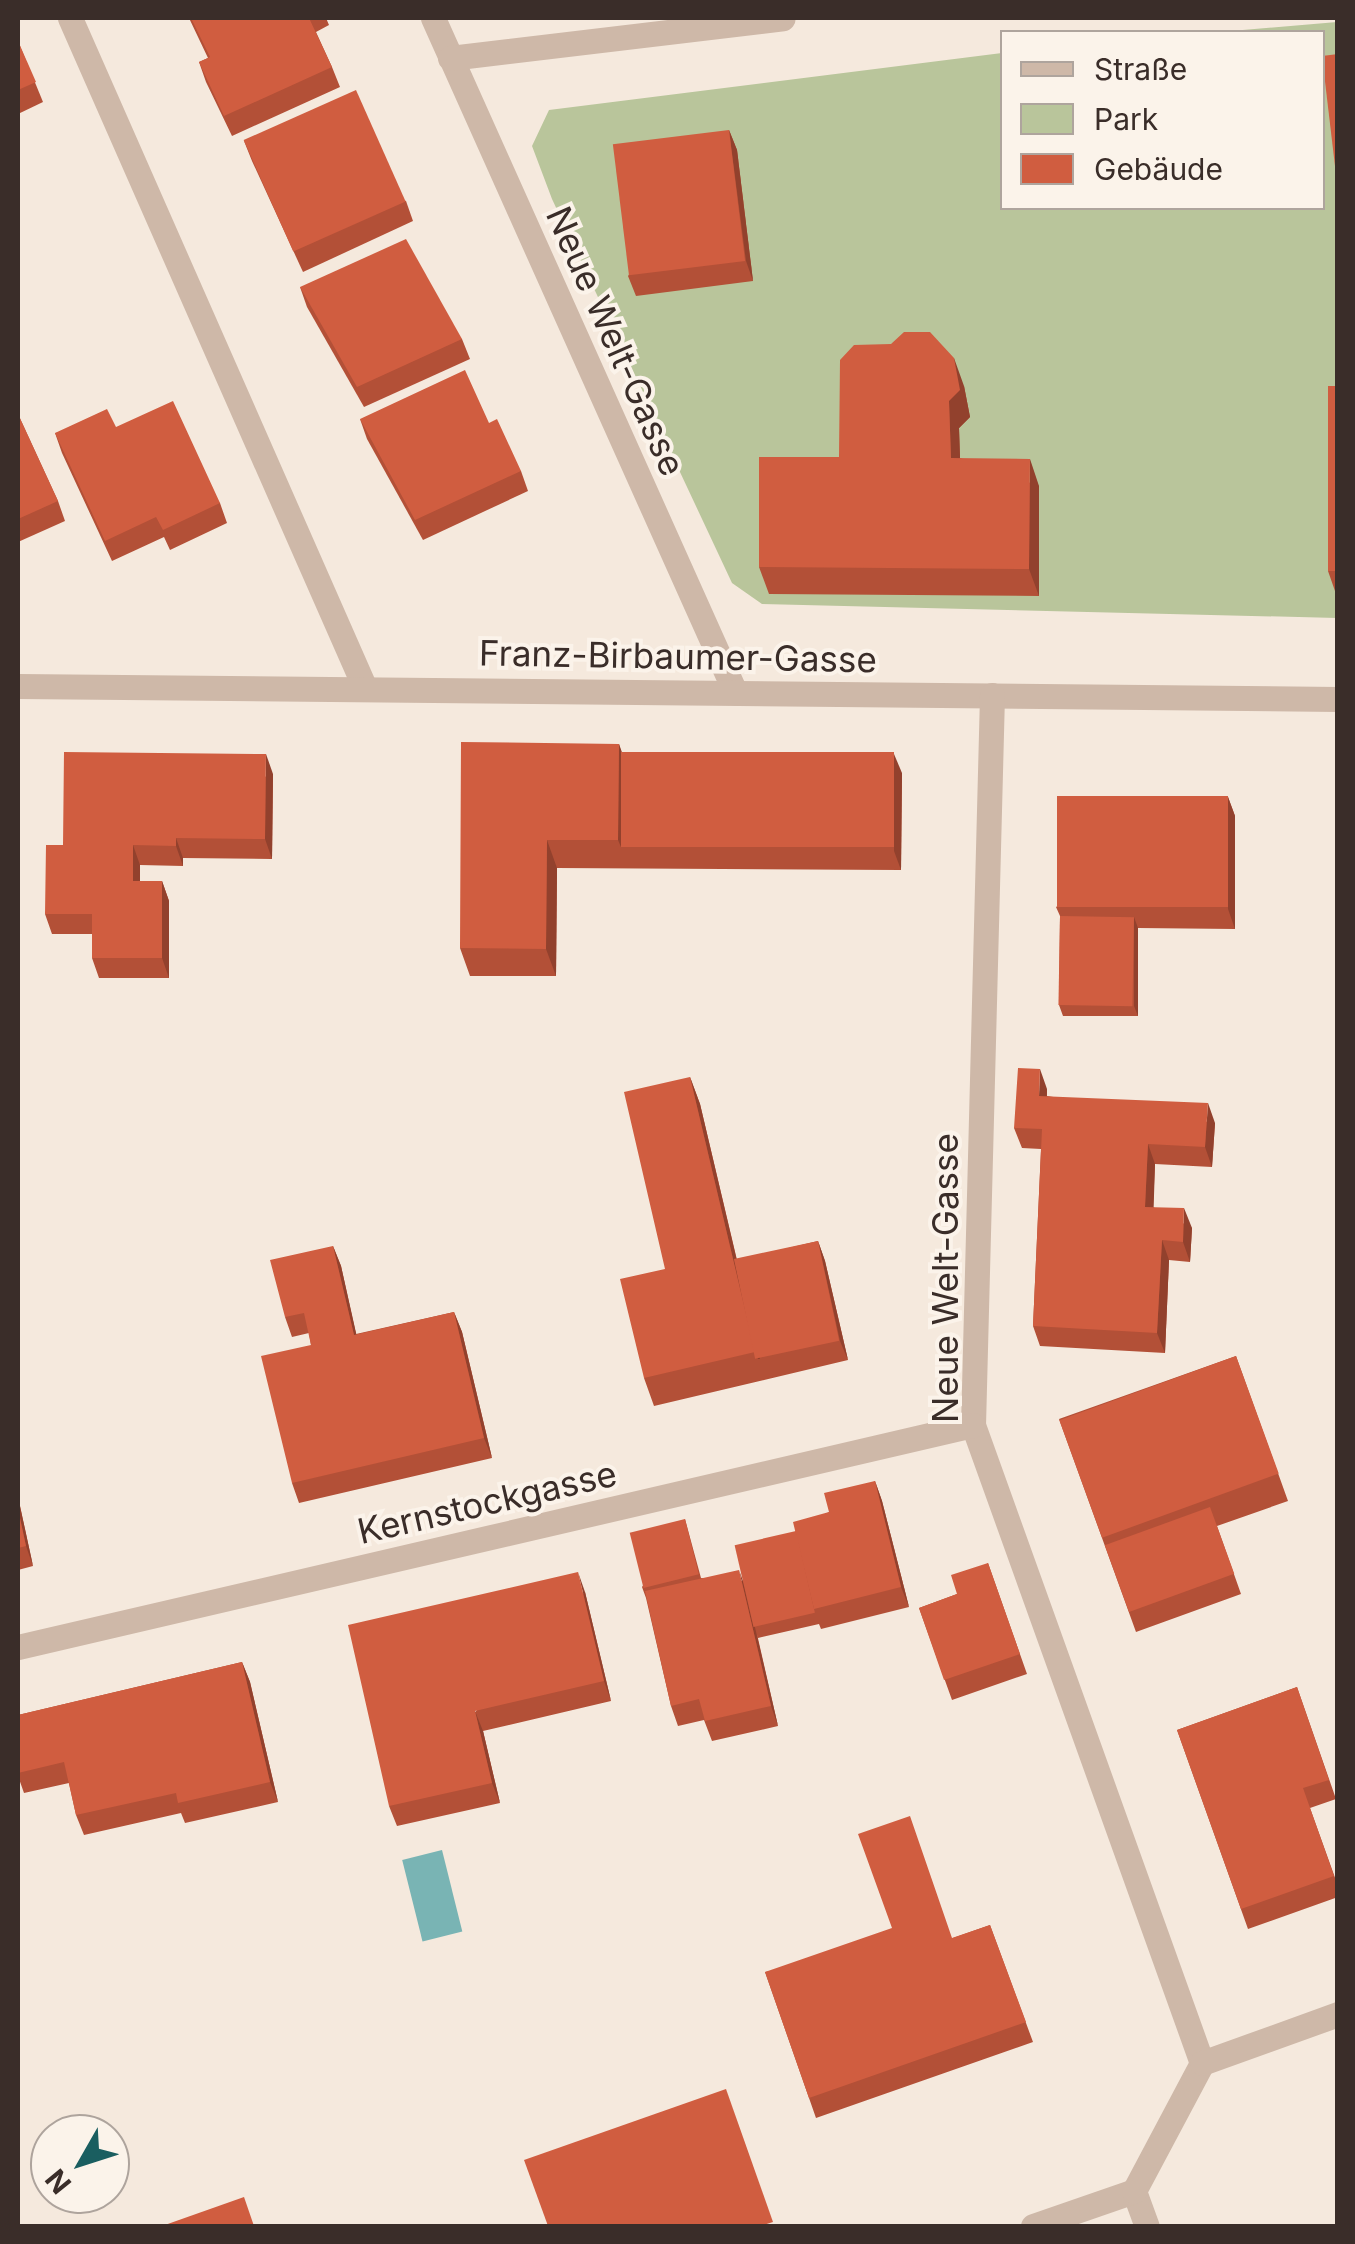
<!DOCTYPE html>
<html>
<head>
<meta charset="utf-8">
<style>
  body { margin:0 }
  #map { position:relative; width:1355px; height:2244px; overflow:hidden; background:#f5e9dd; font-family:Inter,sans-serif }
  div>[style] { position:absolute }
  [style*='--x'] { left:calc(var(--x)*1px); top:calc(var(--y)*1px); width:calc(var(--w)*1px); rotate:calc(var(--a)*1deg) }
  .green>* { inset:0; background:#b9c59b }
  .water>* { inset:0; background:#79b4b4; transform-origin:0 0 }
  .lane>* { height:25px; margin:-12.5px; padding:0 12.5px; transform-origin:12.5px; border-radius:12.5px; background:#ceb8a8 }
  .street>* { height:25px; margin:-12.5px; padding:0 12.5px; transform-origin:12.5px; border-radius:12.5px; background:#ceb8a8 }
  .wall>* { inset:0; background:#b35037 }
  .shaded-wall>* { inset:0; background:#92412d }
  .building>* { inset:0; background:#d05d40; transform-origin:0 0 }
  span { translate:-50% -50%; white-space:nowrap; text-align:center; line-height:1.15; -webkit-text-stroke:8px #fbf3ea; paint-order:stroke }
  .street-label { font-size:35px; color:#3a2d29 }
  .frame { position:absolute; inset:0; border:20px solid #3a2d29; pointer-events:none }
  .legend { position:absolute; left:1000px; top:30px; width:325px; height:180px; box-sizing:border-box; background:#fbf3ea; border:2px solid #aea49d; margin:0; padding:12px 18px; list-style:none; font-size:30px; color:#3a2d29 }
  .legend li { display:flex; align-items:center; gap:20px; height:50px }
  .legend b { width:50px; border:2px solid #aea49d }
  .north { position:absolute; left:30px; top:2114px; width:100px; height:100px; box-sizing:border-box; background:#fbf3ea; border:2px solid #aea49d; border-radius:50%; rotate:231deg; font-size:28px; font-weight:700; line-height:40px; text-align:center; color:#3a2d29 }
  .north::after { content:''; display:block; margin:auto; width:35px; height:45px; background:#1a5e60; clip-path:polygon(50% 0,100% 100%,50% 72%,0 100%) }
</style>
</head>
<body>
<div id="map">
  <div class="green">
    <div style="clip-path:polygon(1337px 22px,1337px 618px,762px 604px,732px 583px,552px 199px,532px 146px,549px 110px,1002px 53px,1002px 208px,1322px 208px,1322px 32px,1219px 32px)"></div>
  </div>
  <div class="water">
    <div style="left:442px;top:1850px;width:84px;height:41px;rotate:76deg"></div>
  </div>
  <div class="lane">
    <div style="--x:1134;--y:2191;--w:37;--a:70"></div>
  </div>
  <div class="street">
    <div style="--x:70;--y:18;--w:732;--a:66.24"></div>
    <div style="--x:433;--y:18;--w:739;--a:65.86"></div>
    <div style="--x:450;--y:58;--w:335;--a:-6.8"></div>
    <div style="--x:18;--y:686;--w:1320;--a:0.56"></div>
    <div style="--x:992;--y:695;--w:730;--a:91.49"></div>
    <div style="--x:973;--y:1425;--w:678;--a:70.26"></div>
    <div style="--x:18;--y:1647;--w:980;--a:-13.09"></div>
    <div style="--x:1033;--y:2226;--w:107;--a:-19.1"></div>
    <div style="--x:1134;--y:2191;--w:145;--a:-62"></div>
    <div style="--x:1202;--y:2063;--w:145;--a:-19.8"></div>
  </div>
  <div class="wall">
    <div style="clip-path:polygon(189px 18px,326px 18px,329px 25px,316px 32px,332px 67px,340px 87px,232px 136px,206px 82px,199px 62px,208px 58px)"></div>
    <div style="clip-path:polygon(18px 41px,43px 102px,18px 114px)"></div>
    <div style="clip-path:polygon(729px 130px,737px 150px,753px 281px,636px 296px,628px 276px)"></div>
    <div style="clip-path:polygon(244px 141px,406px 201px,413px 221px,303px 272px,252px 161px)"></div>
    <div style="clip-path:polygon(300px 287px,462px 339px,470px 359px,364px 407px,307px 307px)"></div>
    <div style="clip-path:polygon(964px 386px,970px 417px,959px 428px,960px 458px,1039px 486px,1039px 596px,769px 594px,759px 567px,839px 457px)"></div>
    <div style="clip-path:polygon(1338px 386px,1338px 591px,1335px 591px,1328px 571px)"></div>
    <div style="clip-path:polygon(18px 414px,58px 501px,65px 521px,18px 542px)"></div>
    <div style="clip-path:polygon(360px 419px,521px 471px,528px 491px,423px 540px,367px 439px)"></div>
    <div style="clip-path:polygon(116px 427px,220px 503px,227px 523px,170px 550px,164px 537px,112px 561px,62px 453px,55px 433px)"></div>
    <div style="clip-path:polygon(619px 744px,621px 752px,902px 773px,901px 870px,557px 868px,556px 976px,470px 976px,460px 948px)"></div>
    <div style="clip-path:polygon(273px 774px,272px 859px,183px 858px,183px 866px,140px 865px,140px 881px,162px 881px,169px 901px,169px 978px,99px 978px,92px 958px,92px 934px,52px 934px,45px 914px,63px 845px)"></div>
    <div style="clip-path:polygon(1228px 797px,1235px 816px,1235px 929px,1138px 928px,1138px 1016px,1063px 1016px,1059px 1005px,1060px 916px,1056px 907px)"></div>
    <div style="clip-path:polygon(690px 1077px,700px 1104px,737px 1260px,818px 1241px,825px 1261px,848px 1360px,654px 1406px,644px 1378px,665px 1269px)"></div>
    <div style="clip-path:polygon(1047px 1089px,1047px 1096px,1215px 1123px,1212px 1167px,1155px 1164px,1153px 1207px,1192px 1228px,1190px 1262px,1169px 1260px,1165px 1353px,1040px 1346px,1033px 1326px,1041px 1149px,1022px 1148px,1014px 1128px)"></div>
    <div style="clip-path:polygon(333px 1246px,341px 1266px,356px 1334px,454px 1312px,462px 1332px,492px 1458px,299px 1503px,292px 1483px,311px 1345px,309px 1333px,292px 1337px,285px 1317px)"></div>
    <div style="clip-path:polygon(1236px 1356px,1288px 1501px,1217px 1526px,1241px 1594px,1136px 1632px,1059px 1419px)"></div>
    <div style="clip-path:polygon(875px 1481px,882px 1501px,909px 1607px,821px 1629px,819px 1624px,758px 1638px,757px 1634px,778px 1726px,712px 1741px,704px 1720px,678px 1726px,671px 1706px,646px 1598px,642px 1587px,685px 1519px,701px 1578px,743px 1581px,796px 1531px,829px 1512px)"></div>
    <div style="clip-path:polygon(18px 1497px,33px 1566px,18px 1570px)"></div>
    <div style="clip-path:polygon(988px 1563px,1027px 1674px,952px 1700px,919px 1608px,957px 1594px)"></div>
    <div style="clip-path:polygon(585px 1592px,611px 1701px,483px 1731px,500px 1803px,397px 1826px,389px 1806px)"></div>
    <div style="clip-path:polygon(242px 1662px,250px 1682px,278px 1802px,185px 1823px,181px 1813px,84px 1835px,76px 1815px,69px 1783px,24px 1793px,18px 1776px,18px 1715px)"></div>
    <div style="clip-path:polygon(1297px 1687px,1336px 1799px,1310px 1808px,1338px 1886px,1338px 1897px,1248px 1929px,1177px 1730px)"></div>
    <div style="clip-path:polygon(990px 1925px,1033px 2042px,816px 2118px,765px 1972px,953px 1938px)"></div>
  </div>
  <div class="shaded-wall">
    <div style="clip-path:polygon(729px 130px,737px 150px,753px 281px,746px 261px)"></div>
    <div style="clip-path:polygon(954px 358px,964px 386px,970px 417px,959px 428px,961px 486px,951px 458px,949px 401px)"></div>
    <div style="clip-path:polygon(1030px 459px,1039px 486px,1039px 596px,1029px 569px)"></div>
    <div style="clip-path:polygon(619px 744px,629px 772px,621px 847px,618px 840px)"></div>
    <div style="clip-path:polygon(266px 754px,273px 774px,272px 859px,265px 839px)"></div>
    <div style="clip-path:polygon(894px 754px,902px 773px,901px 870px,894px 851px)"></div>
    <div style="clip-path:polygon(1228px 797px,1235px 816px,1235px 929px,1228px 909px)"></div>
    <div style="clip-path:polygon(176px 838px,183px 858px,183px 866px,176px 846px)"></div>
    <div style="clip-path:polygon(547px 840px,557px 868px,556px 976px,546px 949px)"></div>
    <div style="clip-path:polygon(133px 845px,140px 865px,140px 901px,133px 881px)"></div>
    <div style="clip-path:polygon(162px 881px,169px 901px,169px 978px,162px 958px)"></div>
    <div style="clip-path:polygon(1134px 917px,1138px 928px,1138px 1016px,1134px 1006px)"></div>
    <div style="clip-path:polygon(1040px 1069px,1047px 1089px,1046px 1116px,1039px 1096px)"></div>
    <div style="clip-path:polygon(690px 1077px,700px 1104px,760px 1359px,758px 1359px,755px 1352px)"></div>
    <div style="clip-path:polygon(1208px 1103px,1215px 1123px,1212px 1167px,1205px 1147px)"></div>
    <div style="clip-path:polygon(1148px 1144px,1155px 1164px,1153px 1227px,1145px 1207px)"></div>
    <div style="clip-path:polygon(1184px 1208px,1192px 1228px,1190px 1262px,1183px 1242px)"></div>
    <div style="clip-path:polygon(1162px 1240px,1169px 1260px,1165px 1353px,1157px 1333px)"></div>
    <div style="clip-path:polygon(818px 1241px,825px 1261px,848px 1360px,840px 1341px)"></div>
    <div style="clip-path:polygon(333px 1246px,341px 1266px,361px 1355px,354px 1335px)"></div>
    <div style="clip-path:polygon(454px 1312px,462px 1332px,492px 1458px,484px 1438px)"></div>
    <div style="clip-path:polygon(875px 1481px,882px 1501px,909px 1607px,901px 1587px)"></div>
    <div style="clip-path:polygon(18px 1497px,33px 1566px,26px 1546px,18px 1509px)"></div>
    <div style="clip-path:polygon(739px 1570px,746px 1589px,778px 1726px,771px 1706px)"></div>
    <div style="clip-path:polygon(578px 1572px,585px 1592px,611px 1701px,604px 1681px)"></div>
    <div style="clip-path:polygon(242px 1662px,250px 1682px,278px 1802px,270px 1782px)"></div>
    <div style="clip-path:polygon(475px 1711px,483px 1731px,500px 1803px,492px 1783px)"></div>
  </div>
  <div class="building">
    <div style="clip-path:polygon(191px 18px,309px 18px,332px 67px,224px 116px,199px 62px,210px 57px)"></div>
    <div style="clip-path:polygon(18px 41px,36px 82px,18px 90px)"></div>
    <div style="clip-path:polygon(1338px 54px,1338px 183px,1337px 183px,1322px 56px)"></div>
    <div style="left:356px;top:90px;width:122px;height:123px;rotate:66deg"></div>
    <div style="left:729px;top:130px;width:132px;height:117px;rotate:83deg"></div>
    <div style="clip-path:polygon(406px 239px,462px 339px,357px 387px,300px 287px)"></div>
    <div style="clip-path:polygon(904px 332px,930px 332px,954px 358px,960px 390px,949px 401px,951px 458px,1030px 459px,1029px 569px,759px 567px,759px 457px,839px 457px,840px 360px,854px 345px,891px 344px)"></div>
    <div style="clip-path:polygon(465px 370px,489px 423px,497px 419px,521px 471px,415px 520px,360px 419px)"></div>
    <div style="left:1328px;top:386px;width:10px;height:185px"></div>
    <div style="clip-path:polygon(173px 401px,220px 503px,163px 530px,156px 517px,105px 541px,55px 433px,107px 409px,116px 427px)"></div>
    <div style="clip-path:polygon(18px 414px,58px 501px,18px 519px)"></div>
    <div style="clip-path:polygon(461px 742px,619px 744px,618px 840px,547px 840px,546px 949px,460px 948px)"></div>
    <div style="clip-path:polygon(64px 752px,266px 754px,265px 839px,176px 838px,176px 846px,133px 845px,133px 881px,162px 881px,162px 958px,92px 958px,92px 914px,45px 914px,46px 845px,63px 845px)"></div>
    <div style="left:621px;top:752px;width:273px;height:95px"></div>
    <div style="left:1057px;top:796px;width:171px;height:111px"></div>
    <div style="left:1060px;top:916px;width:74px;height:89px;rotate:1deg"></div>
    <div style="clip-path:polygon(1018px 1068px,1040px 1069px,1039px 1096px,1208px 1103px,1205px 1147px,1148px 1144px,1145px 1207px,1184px 1208px,1183px 1242px,1162px 1240px,1157px 1333px,1033px 1326px,1042px 1129px,1014px 1128px)"></div>
    <div style="clip-path:polygon(690px 1077px,755px 1352px,644px 1378px,620px 1279px,665px 1269px,624px 1092px)"></div>
    <div style="left:818px;top:1241px;width:102px;height:86px;rotate:78deg"></div>
    <div style="clip-path:polygon(333px 1246px,354px 1335px,454px 1312px,484px 1438px,292px 1483px,261px 1356px,311px 1345px,304px 1313px,285px 1317px,270px 1260px)"></div>
    <div style="left:1236px;top:1356px;width:125px;height:188px;rotate:70deg"></div>
    <div style="clip-path:polygon(875px 1481px,901px 1587px,814px 1609px,793px 1522px,829px 1512px,824px 1493px)"></div>
    <div style="left:1210px;top:1507px;width:71px;height:112px;rotate:70deg"></div>
    <div style="clip-path:polygon(18px 1509px,26px 1546px,18px 1548px)"></div>
    <div style="left:685px;top:1519px;width:57px;height:57px;rotate:76deg"></div>
    <div style="left:796px;top:1531px;width:84px;height:63px;rotate:77deg"></div>
    <div style="clip-path:polygon(988px 1563px,1020px 1654px,944px 1680px,919px 1608px,957px 1594px,951px 1575px)"></div>
    <div style="clip-path:polygon(739px 1570px,771px 1706px,705px 1721px,699px 1699px,671px 1706px,645px 1591px)"></div>
    <div style="clip-path:polygon(578px 1572px,604px 1681px,475px 1711px,492px 1783px,389px 1806px,348px 1625px)"></div>
    <div style="clip-path:polygon(242px 1662px,270px 1782px,178px 1803px,176px 1793px,76px 1815px,64px 1762px,18px 1773px,18px 1715px)"></div>
    <div style="clip-path:polygon(1297px 1687px,1329px 1780px,1303px 1788px,1334px 1876px,1241px 1909px,1177px 1730px)"></div>
    <div style="clip-path:polygon(910px 1816px,952px 1938px,990px 1925px,1026px 2022px,809px 2098px,765px 1972px,892px 1928px,858px 1834px)"></div>
    <div style="clip-path:polygon(726px 2089px,773px 2222px,760px 2226px,548px 2226px,524px 2160px)"></div>
    <div style="clip-path:polygon(244px 2197px,254px 2226px,162px 2226px)"></div>
  </div>
  <div class="street-label">
    <span style="left:616px;top:341px;rotate:66deg">Neue Welt-Gasse</span>
    <span style="left:678px;top:656px;rotate:1deg">Franz-Birbaumer-Gasse</span>
    <span style="left:945px;top:1278px;rotate:-90deg">Neue Welt-Gasse</span>
    <span style="left:487px;top:1502px;rotate:-13deg">Kernstockgasse</span>
  </div>
  <div class="frame"></div>
  <ul class="legend">
  <li><b style="height:12px;background:#ceb8a8"></b>Straße</li>
  <li><b style="height:28px;background:#b9c59b"></b>Park</li>
  <li><b style="height:28px;background:#d05d40"></b>Gebäude</li>
  </ul>
  <div class="north">N</div>
</div>
</body>
</html>
